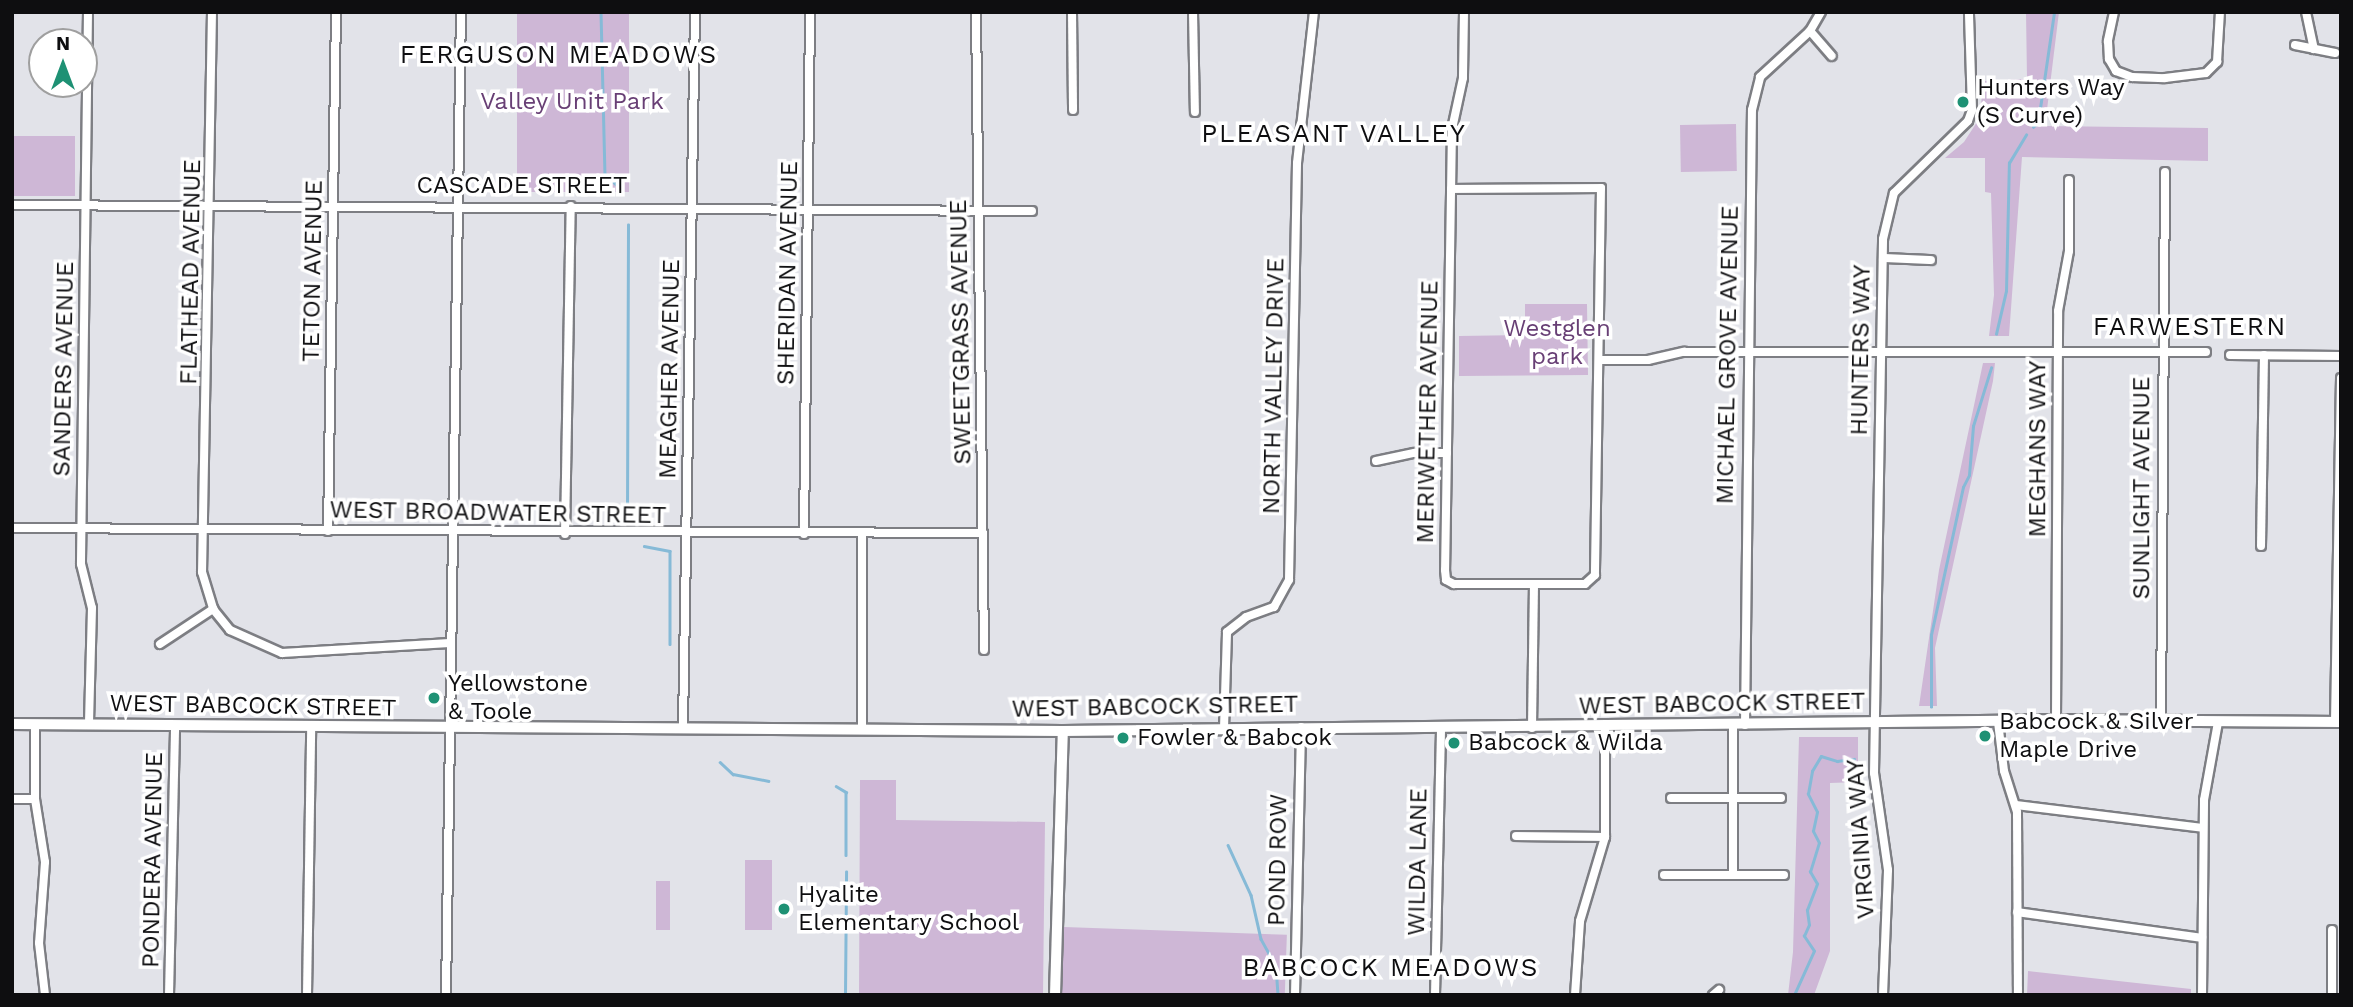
<!DOCTYPE html>
<html>
<head>
<meta charset="utf-8">
<style>
  body { margin:0 }
  #map { position:relative; width:2353px; height:1007px; overflow:hidden; background:#e2e3e9; font-family:"Work Sans",sans-serif }
  div>[style] { position:absolute }
  [style*='--x'] { left:calc(var(--x)*1px); top:calc(var(--y)*1px); width:calc(var(--w)*1px); rotate:calc(var(--a)*1deg) }
  .green>* { inset:0; background:#ceb7d6; transform-origin:0 0 }
  .stream>* { height:2.5px; margin:-1.25px; padding:0 1.25px; transform-origin:1.25px; border-radius:1.25px; background:#86bad7 }
  .roads { filter:drop-shadow(2px 0 #7d7e83) drop-shadow(-2px 0 #7d7e83) drop-shadow(0 2px #7d7e83) drop-shadow(0 -2px #7d7e83) }
  .minor>* { height:8px; margin:-4px; padding:0 4px; transform-origin:4px; border-radius:4px; background:#fff }
  .tertiary>* { height:10px; margin:-5px; padding:0 5px; transform-origin:5px; border-radius:5px; background:#fff }
  .dots>* { width:19px; height:19px; translate:-50% -50%; box-sizing:border-box; border:4px solid #fff; border-radius:50% }
  span { translate:-50% -50%; white-space:nowrap; text-align:center; line-height:1.15; -webkit-text-stroke:7px #fff; paint-order:stroke }
  .poi-label { font-size:24px; color:#0e0e10 }
  .left { translate:0 -50%; text-align:left }
  .park-label { font-size:24px; color:#683f75 }
  .street-label { font-size:24px; color:#0e0e10 }
  .neighbourhood-label { font-size:26px; color:#0e0e10; letter-spacing:2px }
  .frame { position:absolute; inset:0; border:14px solid #0e0e10; pointer-events:none }
  .north { position:absolute; left:28px; top:28px; width:70px; height:70px; box-sizing:border-box; background:#fff; border:2px solid #9f9f9f; border-radius:50%; rotate:0deg; font-size:19px; font-weight:700; line-height:28px; text-align:center; color:#0e0e10 }
  .north::after { content:''; display:block; margin:auto; width:24px; height:32px; background:#1e9174; clip-path:polygon(50% 0,100% 100%,50% 72%,0 100%) }
</style>
</head>
<body>
<div id="map">
  <div class="green">
    <div style="left:517px;top:12px;width:112px;height:180px"></div>
    <div style="clip-path:polygon(2026px 12px,2059px 12px,2045px 126px,2208px 128px,2208px 161px,2022px 157px,2009px 336px,1989px 336px,1994px 295px,1991px 193px,1985px 192px,1985px 158px,1945px 158px,1964px 142px,1979px 119px,1984px 81px,2027px 79px)"></div>
    <div style="left:1736px;top:124px;width:47px;height:56px;rotate:89deg"></div>
    <div style="left:12px;top:136px;width:63px;height:60px"></div>
    <div style="clip-path:polygon(1525px 304px,1587px 304px,1588px 375px,1459px 376px,1459px 336px,1525px 335px)"></div>
    <div style="clip-path:polygon(1983px 363px,1995px 363px,1993px 381px,1935px 648px,1937px 706px,1919px 706px,1939px 570px)"></div>
    <div style="clip-path:polygon(1799px 737px,1858px 737px,1858px 782px,1830px 783px,1830px 951px,1814px 995px,1788px 995px,1793px 952px)"></div>
    <div style="clip-path:polygon(860px 780px,896px 780px,896px 820px,1045px 822px,1043px 995px,859px 995px)"></div>
    <div style="left:745px;top:860px;width:27px;height:70px"></div>
    <div style="left:656px;top:881px;width:14px;height:49px"></div>
    <div style="left:1064px;top:927px;width:223px;height:68px;rotate:2deg"></div>
    <div style="clip-path:polygon(2028px 971px,2191px 989px,2191px 995px,2027px 995px)"></div>
  </div>
  <div class="stream">
    <div style="--x:601;--y:12;--w:162;--a:88.6"></div>
    <div style="--x:605;--y:174;--w:21;--a:43"></div>
    <div style="--x:2033;--y:127;--w:7;--a:-45"></div>
    <div style="--x:2038;--y:122;--w:111;--a:-81.7"></div>
    <div style="--x:1996;--y:334;--w:44;--a:-76.9"></div>
    <div style="--x:2006;--y:291;--w:128;--a:-88.7"></div>
    <div style="--x:2009;--y:163;--w:33;--a:-59"></div>
    <div style="--x:627;--y:516;--w:291;--a:-89.8"></div>
    <div style="--x:644;--y:546;--w:26;--a:11"></div>
    <div style="--x:670;--y:551;--w:93;--a:90"></div>
    <div style="--x:1931;--y:707;--w:72;--a:-90"></div>
    <div style="--x:1931;--y:635;--w:151;--a:-77.8"></div>
    <div style="--x:1963;--y:487;--w:13;--a:-63"></div>
    <div style="--x:1969;--y:475;--w:49;--a:-85.3"></div>
    <div style="--x:1973;--y:426;--w:61;--a:-72.8"></div>
    <div style="--x:720;--y:762;--w:18;--a:43"></div>
    <div style="--x:733;--y:774;--w:36;--a:11"></div>
    <div style="--x:836;--y:786;--w:12;--a:31"></div>
    <div style="--x:846;--y:792;--w:63;--a:90"></div>
    <div style="--x:1228;--y:845;--w:55;--a:65.3"></div>
    <div style="--x:1251;--y:895;--w:45;--a:77.2"></div>
    <div style="--x:1261;--y:939;--w:31;--a:61"></div>
    <div style="--x:1276;--y:966;--w:29;--a:86"></div>
    <div style="--x:845;--y:995;--w:123;--a:-89.5"></div>
    <div style="--x:1794;--y:995;--w:48;--a:-65.6"></div>
    <div style="--x:1814;--y:951;--w:18;--a:-124"></div>
    <div style="--x:1804;--y:936;--w:12;--a:-66"></div>
    <div style="--x:1809;--y:925;--w:15;--a:-98"></div>
    <div style="--x:1807;--y:910;--w:28;--a:-69"></div>
    <div style="--x:1817;--y:884;--w:14;--a:-120"></div>
    <div style="--x:1810;--y:872;--w:30;--a:-73"></div>
    <div style="--x:1819;--y:843;--w:13;--a:-117"></div>
    <div style="--x:1813;--y:831;--w:19;--a:-78"></div>
    <div style="--x:1817;--y:812;--w:20;--a:-117"></div>
    <div style="--x:1808;--y:794;--w:23;--a:-80"></div>
    <div style="--x:1812;--y:771;--w:17;--a:-59"></div>
    <div style="--x:1821;--y:756;--w:17;--a:17"></div>
    <div style="--x:1837;--y:761;--w:17;--a:-7"></div>
  </div>
  <div class="roads">
    <div class="minor">
      <div style="--x:88;--y:12;--w:552;--a:90.73"></div>
      <div style="--x:81;--y:564;--w:45;--a:76"></div>
      <div style="--x:92;--y:608;--w:117;--a:91.5"></div>
      <div style="--x:212;--y:12;--w:560;--a:91.02"></div>
      <div style="--x:202;--y:572;--w:39;--a:73"></div>
      <div style="--x:213;--y:609;--w:27;--a:51"></div>
      <div style="--x:230;--y:630;--w:57;--a:23.9"></div>
      <div style="--x:282;--y:653;--w:168;--a:-3.4"></div>
      <div style="--x:976;--y:12;--w:638;--a:89.28"></div>
      <div style="--x:1072;--y:12;--w:98;--a:89.4"></div>
      <div style="--x:1193;--y:12;--w:100;--a:88.9"></div>
      <div style="--x:1464;--y:12;--w:66;--a:90.9"></div>
      <div style="--x:1463;--y:78;--w:52;--a:102.2"></div>
      <div style="--x:1452;--y:129;--w:441;--a:90.9"></div>
      <div style="--x:1445;--y:570;--w:10;--a:84"></div>
      <div style="--x:1446;--y:580;--w:9;--a:27"></div>
      <div style="--x:1454;--y:584;--w:80;--a:0"></div>
      <div style="--x:1534;--y:584;--w:144;--a:90.8"></div>
      <div style="--x:2114;--y:12;--w:30;--a:102"></div>
      <div style="--x:2108;--y:41;--w:18;--a:87"></div>
      <div style="--x:2109;--y:59;--w:14;--a:60"></div>
      <div style="--x:2116;--y:71;--w:17;--a:21"></div>
      <div style="--x:2132;--y:77;--w:33;--a:2"></div>
      <div style="--x:2165;--y:78;--w:41;--a:-7"></div>
      <div style="--x:2206;--y:73;--w:16;--a:-45"></div>
      <div style="--x:2217;--y:62;--w:50;--a:-86.6"></div>
      <div style="--x:2306;--y:12;--w:38;--a:78"></div>
      <div style="--x:1810;--y:31;--w:33;--a:49"></div>
      <div style="--x:2295;--y:45;--w:41;--a:11.3"></div>
      <div style="--x:1451;--y:189;--w:150;--a:-0.4"></div>
      <div style="--x:1601;--y:188;--w:387;--a:90.9"></div>
      <div style="--x:1595;--y:575;--w:13;--a:138"></div>
      <div style="--x:1585;--y:584;--w:51;--a:180"></div>
      <div style="--x:12;--y:205;--w:1020;--a:0.34"></div>
      <div style="--x:1883;--y:258;--w:48;--a:2.4"></div>
      <div style="--x:2230;--y:355;--w:111;--a:0.5"></div>
      <div style="--x:1601;--y:360;--w:47;--a:0"></div>
      <div style="--x:1648;--y:360;--w:37;--a:-13"></div>
      <div style="--x:1684;--y:352;--w:522;--a:0"></div>
      <div style="--x:1376;--y:461;--w:40;--a:-12"></div>
      <div style="--x:1415;--y:453;--w:32;--a:0"></div>
      <div style="--x:12;--y:528;--w:971;--a:0.3"></div>
      <div style="--x:328;--y:531;--w:519;--a:-89.12"></div>
      <div style="--x:565;--y:534;--w:328;--a:-89"></div>
      <div style="--x:804;--y:534;--w:522;--a:-89.34"></div>
      <div style="--x:862;--y:534;--w:193;--a:90"></div>
      <div style="--x:2261;--y:546;--w:191;--a:-89.1"></div>
      <div style="--x:160;--y:644;--w:64;--a:-33.4"></div>
      <div style="--x:2056;--y:720;--w:409;--a:-89.7"></div>
      <div style="--x:2058;--y:311;--w:61;--a:-79.6"></div>
      <div style="--x:2069;--y:251;--w:71;--a:-90"></div>
      <div style="--x:2161;--y:720;--w:548;--a:-89.58"></div>
      <div style="--x:1998;--y:722;--w:49;--a:83"></div>
      <div style="--x:2004;--y:771;--w:43;--a:72.4"></div>
      <div style="--x:2017;--y:812;--w:183;--a:89.7"></div>
      <div style="--x:2335;--y:722;--w:344;--a:-89"></div>
      <div style="--x:35;--y:725;--w:74;--a:90"></div>
      <div style="--x:35;--y:799;--w:64;--a:81"></div>
      <div style="--x:45;--y:862;--w:81;--a:94.2"></div>
      <div style="--x:39;--y:943;--w:52;--a:83.4"></div>
      <div style="--x:1733;--y:725;--w:150;--a:90"></div>
      <div style="--x:1745;--y:725;--w:615;--a:-89.35"></div>
      <div style="--x:1752;--y:110;--w:34;--a:-76"></div>
      <div style="--x:1760;--y:77;--w:68;--a:-42.6"></div>
      <div style="--x:1810;--y:31;--w:22;--a:-60"></div>
      <div style="--x:683;--y:727;--w:715;--a:-89.04"></div>
      <div style="--x:1224;--y:728;--w:96;--a:-88.2"></div>
      <div style="--x:1227;--y:632;--w:24;--a:-38"></div>
      <div style="--x:1246;--y:617;--w:30;--a:-20"></div>
      <div style="--x:1274;--y:607;--w:31;--a:-61"></div>
      <div style="--x:1289;--y:580;--w:417;--a:-88.9"></div>
      <div style="--x:1297;--y:163;--w:152;--a:-83.6"></div>
      <div style="--x:1671;--y:798;--w:110;--a:0"></div>
      <div style="--x:12;--y:799;--w:23;--a:0"></div>
      <div style="--x:2016;--y:805;--w:188;--a:7"></div>
      <div style="--x:1516;--y:836;--w:89;--a:0.6"></div>
      <div style="--x:1664;--y:875;--w:120;--a:0"></div>
      <div style="--x:2017;--y:912;--w:187;--a:8"></div>
      <div style="--x:169;--y:995;--w:268;--a:-88.7"></div>
      <div style="--x:307;--y:995;--w:267;--a:-89.1"></div>
      <div style="--x:446;--y:995;--w:983;--a:-89.13"></div>
      <div style="--x:1295;--y:995;--w:268;--a:-88.7"></div>
      <div style="--x:1435;--y:995;--w:266;--a:-88.7"></div>
      <div style="--x:1575;--y:995;--w:74;--a:-86.1"></div>
      <div style="--x:1580;--y:921;--w:88;--a:-73.4"></div>
      <div style="--x:1605;--y:837;--w:110;--a:-90"></div>
      <div style="--x:1713;--y:995;--w:8;--a:-40"></div>
      <div style="--x:1883;--y:995;--w:125;--a:-87.7"></div>
      <div style="--x:1888;--y:870;--w:98;--a:-98.2"></div>
      <div style="--x:1874;--y:773;--w:534;--a:-89.03"></div>
      <div style="--x:1883;--y:239;--w:47;--a:-76.6"></div>
      <div style="--x:1894;--y:193;--w:103;--a:-44.2"></div>
      <div style="--x:1968;--y:121;--w:12;--a:-70"></div>
      <div style="--x:1972;--y:110;--w:98;--a:-91.8"></div>
      <div style="--x:2202;--y:995;--w:195;--a:-89.4"></div>
      <div style="--x:2204;--y:800;--w:79;--a:-79.8"></div>
      <div style="--x:2332;--y:995;--w:65;--a:-90"></div>
    </div>
    <div class="tertiary">
      <div style="--x:12;--y:724;--w:1051;--a:0.38"></div>
      <div style="--x:1063;--y:731;--w:993;--a:-0.63"></div>
      <div style="--x:2056;--y:720;--w:285;--a:0.4"></div>
      <div style="--x:1055;--y:995;--w:264;--a:-88.3"></div>
    </div>
  </div>
  <div class="dots">
    <div style="left:1963px;top:102px;background:#1e9174"></div>
    <div style="left:434px;top:698px;background:#1e9174"></div>
    <div style="left:1985px;top:736px;background:#1e9174"></div>
    <div style="left:1123px;top:738px;background:#1e9174"></div>
    <div style="left:1454px;top:743px;background:#1e9174"></div>
    <div style="left:784px;top:909px;background:#1e9174"></div>
  </div>
  <div class="poi-label">
    <span class="left" style="left:1977px;top:102px">Hunters Way<br>(S Curve)</span>
    <span class="left" style="left:448px;top:698px">Yellowstone<br>&amp; Toole</span>
    <span class="left" style="left:1999px;top:736px">Babcock &amp; Silver<br>Maple Drive</span>
    <span class="left" style="left:1137px;top:738px">Fowler &amp; Babcok</span>
    <span class="left" style="left:1468px;top:743px">Babcock &amp; Wilda</span>
    <span class="left" style="left:798px;top:909px">Hyalite<br>Elementary School</span>
  </div>
  <div class="park-label">
    <span style="left:572px;top:102px">Valley Unit Park</span>
    <span style="left:1557px;top:343px">Westglen<br>park</span>
  </div>
  <div class="street-label">
    <span style="left:522px;top:186px">CASCADE STREET</span>
    <span style="left:313px;top:271px;rotate:-89deg">TETON AVENUE</span>
    <span style="left:191px;top:272px;rotate:-89deg">FLATHEAD AVENUE</span>
    <span style="left:788px;top:273px;rotate:-89deg">SHERIDAN AVENUE</span>
    <span style="left:961px;top:332px;rotate:-91deg">SWEETGRASS AVENUE</span>
    <span style="left:1861px;top:350px;rotate:-89deg">HUNTERS WAY</span>
    <span style="left:1728px;top:355px;rotate:-89deg">MICHAEL GROVE AVENUE</span>
    <span style="left:64px;top:369px;rotate:-89deg">SANDERS AVENUE</span>
    <span style="left:670px;top:369px;rotate:-89deg">MEAGHER AVENUE</span>
    <span style="left:1274px;top:386px;rotate:-89deg">NORTH VALLEY DRIVE</span>
    <span style="left:1428px;top:412px;rotate:-89deg">MERIWETHER AVENUE</span>
    <span style="left:2038px;top:449px;rotate:-90deg">MEGHANS WAY</span>
    <span style="left:2142px;top:488px;rotate:-90deg">SUNLIGHT AVENUE</span>
    <span style="left:498px;top:513px;rotate:1deg">WEST BROADWATER STREET</span>
    <span style="left:1722px;top:704px;rotate:-1deg">WEST BABCOCK STREET</span>
    <span style="left:253px;top:706px;rotate:1deg">WEST BABCOCK STREET</span>
    <span style="left:1155px;top:707px;rotate:-1deg">WEST BABCOCK STREET</span>
    <span style="left:1861px;top:839px;rotate:-94deg">VIRGINIA WAY</span>
    <span style="left:153px;top:860px;rotate:-89deg">PONDERA AVENUE</span>
    <span style="left:1278px;top:860px;rotate:-89deg">POND ROW</span>
    <span style="left:1418px;top:862px;rotate:-89deg">WILDA LANE</span>
  </div>
  <div class="neighbourhood-label">
    <span style="left:559px;top:55px">FERGUSON MEADOWS</span>
    <span style="left:1334px;top:134px">PLEASANT VALLEY</span>
    <span style="left:2190px;top:327px">FARWESTERN</span>
    <span style="left:1391px;top:968px">BABCOCK MEADOWS</span>
  </div>
  <div class="frame"></div>
  <div class="north">N</div>
</div>
</body>
</html>
